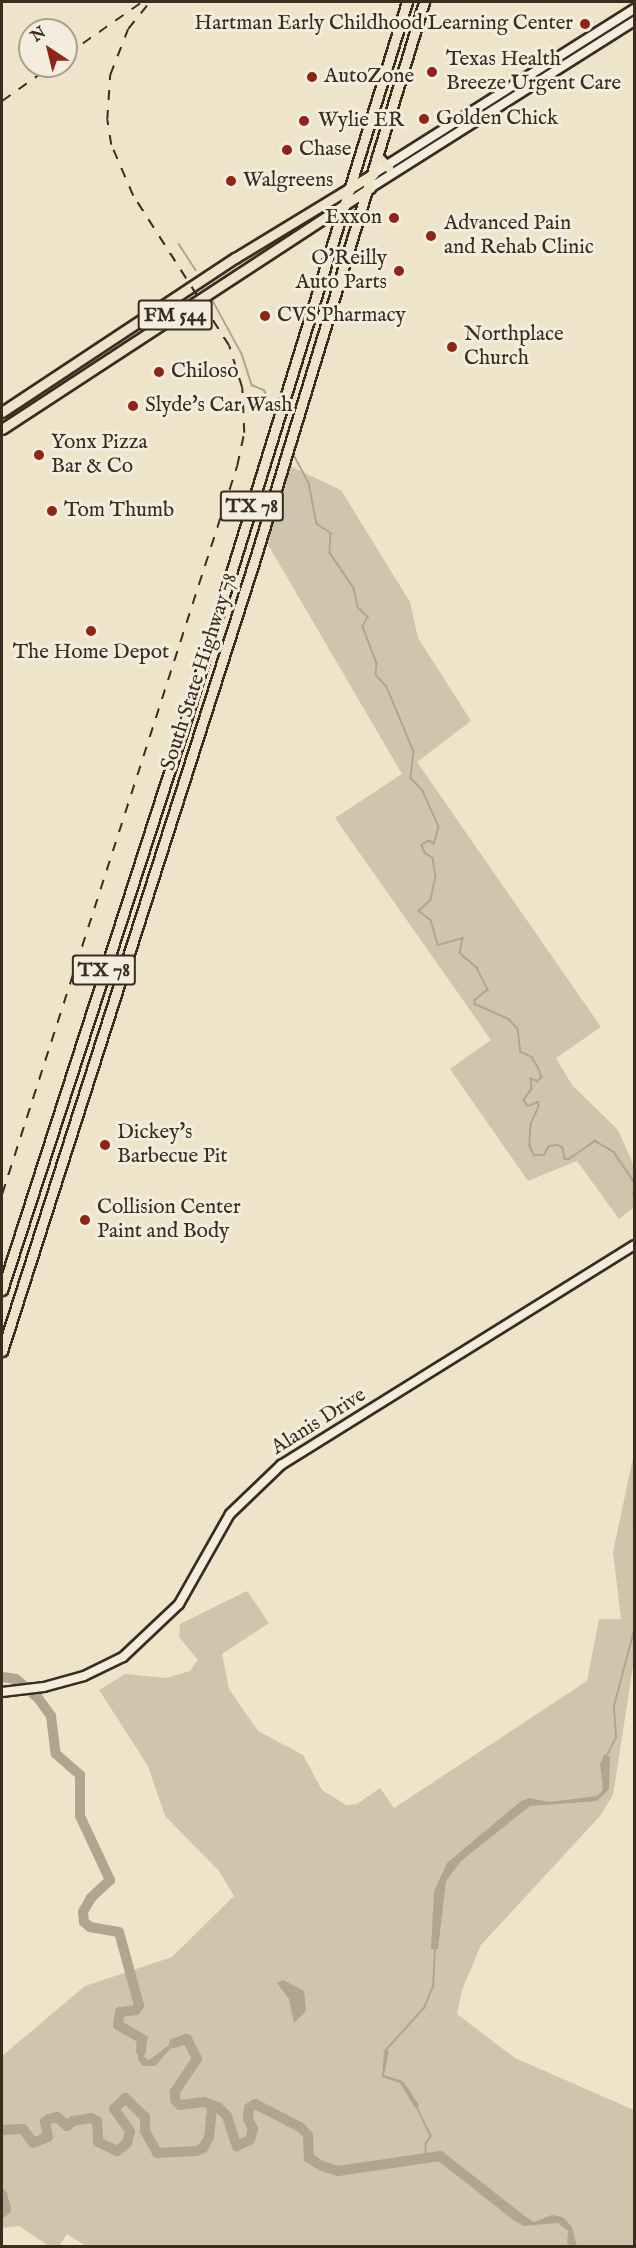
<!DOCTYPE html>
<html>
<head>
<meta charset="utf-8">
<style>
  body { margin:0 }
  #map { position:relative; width:636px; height:2248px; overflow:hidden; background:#ede4ca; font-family:"IM FELL English",serif }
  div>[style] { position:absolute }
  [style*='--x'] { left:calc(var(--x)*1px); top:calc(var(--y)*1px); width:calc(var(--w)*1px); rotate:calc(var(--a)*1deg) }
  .green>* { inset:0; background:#cfc5ad }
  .water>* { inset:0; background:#b1a590 }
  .stream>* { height:1.5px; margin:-0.75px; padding:0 0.75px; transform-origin:0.75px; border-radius:0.75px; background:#b1a590 }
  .river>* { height:10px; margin:-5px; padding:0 5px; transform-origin:5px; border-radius:5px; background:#b1a590 }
  .roads { filter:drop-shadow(2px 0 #3c2c20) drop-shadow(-2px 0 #3c2c20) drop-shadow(0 2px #3c2c20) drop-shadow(0 -2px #3c2c20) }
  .secondary>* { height:8px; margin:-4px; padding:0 4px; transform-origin:4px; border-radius:4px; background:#f3eddd }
  .primary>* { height:9px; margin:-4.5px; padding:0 4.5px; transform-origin:4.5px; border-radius:4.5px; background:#ede4ca }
  .rail>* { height:1.5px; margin-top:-0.75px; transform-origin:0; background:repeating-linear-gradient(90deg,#3c2c20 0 10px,transparent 0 20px) }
  .dots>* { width:16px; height:16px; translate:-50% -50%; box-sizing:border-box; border:3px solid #f3eddd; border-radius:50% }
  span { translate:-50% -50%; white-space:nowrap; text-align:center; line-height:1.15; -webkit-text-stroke:6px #f3eddd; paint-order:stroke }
  .shield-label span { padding:2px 4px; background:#f3eddd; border:2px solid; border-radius:4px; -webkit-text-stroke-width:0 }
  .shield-label { font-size:20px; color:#3c2c20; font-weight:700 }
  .poi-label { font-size:21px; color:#3c2c20 }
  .right { translate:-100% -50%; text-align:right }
  .left { translate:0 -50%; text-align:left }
  .street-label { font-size:21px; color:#3c2c20 }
  .frame { position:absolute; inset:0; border:3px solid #3c2c20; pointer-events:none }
  .north { position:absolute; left:18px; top:18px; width:60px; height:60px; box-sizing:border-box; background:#f3eddd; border:2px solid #aaa091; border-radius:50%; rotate:325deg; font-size:16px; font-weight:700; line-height:24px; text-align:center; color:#3c2c20 }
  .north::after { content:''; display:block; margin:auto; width:21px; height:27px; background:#8f2418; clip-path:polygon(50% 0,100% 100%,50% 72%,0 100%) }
</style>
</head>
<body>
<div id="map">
  <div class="green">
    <div style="clip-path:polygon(290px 466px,341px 490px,410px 602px,418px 638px,471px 721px,417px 762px,601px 1027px,556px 1058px,572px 1085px,618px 1130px,634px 1166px,634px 1207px,619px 1219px,577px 1161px,528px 1181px,450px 1069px,491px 1040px,335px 818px,402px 774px,267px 543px)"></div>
    <div style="clip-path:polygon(634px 1453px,634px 1660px,613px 1795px,600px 1816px,481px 1945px,462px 1990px,457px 2014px,515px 2058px,634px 2110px,634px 2246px,86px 2246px,67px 2234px,59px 2246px,49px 2246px,19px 2226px,2px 2228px,2px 2056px,85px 1986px,172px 1957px,234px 1896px,219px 1871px,165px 1816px,148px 1766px,99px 1690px,125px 1674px,166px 1678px,190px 1671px,198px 1660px,179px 1637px,180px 1624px,247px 1591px,269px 1623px,222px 1654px,229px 1689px,258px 1731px,303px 1755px,322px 1790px,346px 1805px,357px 1804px,380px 1788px,394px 1808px,587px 1681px,599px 1619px,621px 1619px,613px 1552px)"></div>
  </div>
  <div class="water">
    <div style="clip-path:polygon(604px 1754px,610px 1757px,609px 1789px,597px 1801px,530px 1806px,461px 1861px,446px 1881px,438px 1949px,431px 1949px,434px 1891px,447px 1863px,521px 1801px,529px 1798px,549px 1802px,597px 1796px,603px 1790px,600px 1764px)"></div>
    <div style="clip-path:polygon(283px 1980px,304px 1991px,306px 2011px,294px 2023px,289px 1999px,277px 1983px)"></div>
    <div style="clip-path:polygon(185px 2033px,187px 2039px,172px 2047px,155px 2066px,143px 2066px,138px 2060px,138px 2040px,148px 2036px,144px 2057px,149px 2060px)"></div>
    <div style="clip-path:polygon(384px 2050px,389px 2051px,384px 2075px,403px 2081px,419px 2105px,415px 2108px,400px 2083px,382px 2077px)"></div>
    <div style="clip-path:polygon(512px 2208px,534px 2222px,552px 2215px,563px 2217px,572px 2227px,577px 2246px,567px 2244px,568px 2231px,558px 2223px,523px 2226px,506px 2214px)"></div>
  </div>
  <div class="stream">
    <div style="--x:179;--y:244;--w:31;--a:57"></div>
    <div style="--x:212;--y:299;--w:63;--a:61.4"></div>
    <div style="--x:242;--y:354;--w:33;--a:72"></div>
    <div style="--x:252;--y:385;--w:13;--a:23"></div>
    <div style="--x:264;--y:390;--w:21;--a:59"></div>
    <div style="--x:293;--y:453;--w:34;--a:62"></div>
    <div style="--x:309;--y:483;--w:42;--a:79"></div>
    <div style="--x:317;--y:524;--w:17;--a:33"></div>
    <div style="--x:331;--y:533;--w:20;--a:93"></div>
    <div style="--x:330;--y:553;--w:42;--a:55.6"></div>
    <div style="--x:354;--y:588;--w:19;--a:78"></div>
    <div style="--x:358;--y:607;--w:14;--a:45"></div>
    <div style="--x:368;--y:617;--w:11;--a:117"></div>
    <div style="--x:363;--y:627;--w:39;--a:69"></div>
    <div style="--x:377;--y:663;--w:12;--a:95"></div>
    <div style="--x:376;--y:675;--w:16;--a:47"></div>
    <div style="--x:387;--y:687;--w:70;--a:67.4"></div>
    <div style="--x:414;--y:752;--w:26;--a:97"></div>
    <div style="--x:411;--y:778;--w:18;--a:47"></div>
    <div style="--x:423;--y:791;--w:39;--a:66"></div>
    <div style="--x:439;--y:827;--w:18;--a:106"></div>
    <div style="--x:434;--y:844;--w:6;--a:-149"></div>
    <div style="--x:429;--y:841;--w:8;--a:150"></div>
    <div style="--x:422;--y:845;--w:9;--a:69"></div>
    <div style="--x:425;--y:853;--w:9;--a:32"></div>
    <div style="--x:433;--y:858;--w:18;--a:81"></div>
    <div style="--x:436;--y:876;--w:25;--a:102"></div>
    <div style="--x:431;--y:900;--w:16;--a:137"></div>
    <div style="--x:419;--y:911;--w:15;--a:37"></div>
    <div style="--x:431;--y:920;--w:26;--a:74"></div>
    <div style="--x:438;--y:945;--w:26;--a:-16"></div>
    <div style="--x:463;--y:938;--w:15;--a:101"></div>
    <div style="--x:460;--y:953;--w:23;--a:41"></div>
    <div style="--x:477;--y:968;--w:25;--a:63"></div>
    <div style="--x:488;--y:990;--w:16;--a:142"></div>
    <div style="--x:475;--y:1000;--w:4;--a:90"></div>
    <div style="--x:475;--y:1004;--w:37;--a:24"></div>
    <div style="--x:509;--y:1019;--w:13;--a:48"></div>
    <div style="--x:518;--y:1029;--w:23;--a:83"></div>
    <div style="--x:521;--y:1052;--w:12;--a:24"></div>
    <div style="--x:532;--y:1057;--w:12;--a:59"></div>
    <div style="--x:538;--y:1067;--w:11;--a:68"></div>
    <div style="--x:542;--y:1077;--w:6;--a:129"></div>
    <div style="--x:538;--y:1082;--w:8;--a:-157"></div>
    <div style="--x:531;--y:1079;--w:10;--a:84"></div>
    <div style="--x:532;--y:1089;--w:14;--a:126"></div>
    <div style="--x:524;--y:1100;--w:7;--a:56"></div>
    <div style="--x:528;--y:1106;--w:11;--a:-22"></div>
    <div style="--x:538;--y:1102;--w:5;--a:79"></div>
    <div style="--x:539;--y:1107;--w:19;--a:115"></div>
    <div style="--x:531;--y:1124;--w:22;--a:93"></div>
    <div style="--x:530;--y:1146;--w:10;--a:66"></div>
    <div style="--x:534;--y:1155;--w:10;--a:0"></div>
    <div style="--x:544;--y:1155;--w:10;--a:-61"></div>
    <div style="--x:549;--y:1146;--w:9;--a:-6"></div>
    <div style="--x:558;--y:1145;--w:6;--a:31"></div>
    <div style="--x:563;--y:1148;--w:11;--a:80"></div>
    <div style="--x:565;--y:1159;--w:4;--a:0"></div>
    <div style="--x:569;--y:1159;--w:32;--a:-35"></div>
    <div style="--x:595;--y:1141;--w:22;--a:30"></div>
    <div style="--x:614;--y:1152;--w:36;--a:56"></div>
    <div style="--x:634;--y:1192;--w:3;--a:90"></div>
    <div style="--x:634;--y:1524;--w:2;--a:90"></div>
    <div style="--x:607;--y:1755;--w:20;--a:-63"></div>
    <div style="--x:616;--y:1737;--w:31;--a:-94"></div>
    <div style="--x:614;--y:1706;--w:78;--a:-75.1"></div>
    <div style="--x:386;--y:2050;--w:57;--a:-47.9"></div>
    <div style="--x:424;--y:2008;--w:23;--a:-67"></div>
    <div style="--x:433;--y:1987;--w:38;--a:-87"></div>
    <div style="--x:416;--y:2105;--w:34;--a:64"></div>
    <div style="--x:431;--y:2136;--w:9;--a:122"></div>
    <div style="--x:426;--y:2144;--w:13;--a:90"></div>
  </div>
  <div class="river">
    <div style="--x:2;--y:1677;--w:14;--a:8"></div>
    <div style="--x:16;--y:1679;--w:29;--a:41"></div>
    <div style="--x:38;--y:1698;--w:22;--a:54"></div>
    <div style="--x:51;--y:1716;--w:38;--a:83"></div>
    <div style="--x:56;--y:1754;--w:32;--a:41"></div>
    <div style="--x:80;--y:1775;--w:41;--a:90"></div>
    <div style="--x:80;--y:1816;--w:71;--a:64.9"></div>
    <div style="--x:110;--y:1880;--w:26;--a:137"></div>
    <div style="--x:91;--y:1898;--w:16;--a:120"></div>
    <div style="--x:83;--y:1912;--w:10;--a:84"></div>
    <div style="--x:84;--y:1922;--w:8;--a:40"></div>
    <div style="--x:90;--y:1927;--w:29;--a:10"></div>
    <div style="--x:119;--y:1932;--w:76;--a:74.7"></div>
    <div style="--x:139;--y:2005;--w:6;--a:121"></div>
    <div style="--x:136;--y:2010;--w:16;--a:173"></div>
    <div style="--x:120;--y:2012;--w:13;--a:99"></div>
    <div style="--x:118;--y:2025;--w:28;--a:30"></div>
    <div style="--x:142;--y:2039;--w:12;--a:95"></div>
    <div style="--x:174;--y:2043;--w:14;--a:-17"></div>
    <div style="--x:187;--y:2039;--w:22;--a:63"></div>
    <div style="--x:197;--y:2059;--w:40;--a:124"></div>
    <div style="--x:175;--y:2092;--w:8;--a:90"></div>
    <div style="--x:175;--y:2100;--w:7;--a:45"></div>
    <div style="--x:180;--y:2105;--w:24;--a:-7"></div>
    <div style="--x:204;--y:2102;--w:15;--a:20"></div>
    <div style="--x:218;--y:2107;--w:13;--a:45"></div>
    <div style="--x:227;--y:2116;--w:32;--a:72"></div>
    <div style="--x:237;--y:2146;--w:14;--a:-25"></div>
    <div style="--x:250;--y:2140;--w:11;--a:-75"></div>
    <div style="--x:253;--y:2129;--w:11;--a:-117"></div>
    <div style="--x:248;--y:2119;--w:11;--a:-85"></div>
    <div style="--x:249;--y:2108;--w:7;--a:-34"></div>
    <div style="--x:255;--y:2104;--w:51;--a:27.1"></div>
    <div style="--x:300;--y:2127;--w:11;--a:45"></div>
    <div style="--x:308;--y:2135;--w:23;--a:88"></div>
    <div style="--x:309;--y:2158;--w:15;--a:32"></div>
    <div style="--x:322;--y:2166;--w:17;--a:17"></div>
    <div style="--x:338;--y:2171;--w:103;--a:-8.4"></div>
    <div style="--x:440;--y:2156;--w:100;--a:38.1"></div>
    <div style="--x:2;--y:2130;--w:21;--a:-3"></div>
    <div style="--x:23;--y:2129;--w:17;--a:54"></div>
    <div style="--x:33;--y:2143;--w:16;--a:-22"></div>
    <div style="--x:48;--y:2137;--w:15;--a:-101"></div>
    <div style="--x:45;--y:2122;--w:5;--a:-37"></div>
    <div style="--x:49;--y:2119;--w:8;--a:-14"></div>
    <div style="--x:57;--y:2117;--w:13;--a:42"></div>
    <div style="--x:67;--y:2126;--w:8;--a:-40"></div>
    <div style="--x:73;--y:2121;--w:18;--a:-9"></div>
    <div style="--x:91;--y:2118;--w:7;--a:27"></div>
    <div style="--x:97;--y:2121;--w:21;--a:87"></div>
    <div style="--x:98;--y:2142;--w:21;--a:25"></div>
    <div style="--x:117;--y:2151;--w:13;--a:-39"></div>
    <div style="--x:127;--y:2143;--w:12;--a:-76"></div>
    <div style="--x:130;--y:2131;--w:27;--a:-126"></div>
    <div style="--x:114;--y:2109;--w:16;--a:-45"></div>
    <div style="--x:125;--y:2098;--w:28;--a:44"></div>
    <div style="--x:145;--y:2117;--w:14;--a:90"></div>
    <div style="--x:145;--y:2131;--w:25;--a:61"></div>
    <div style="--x:157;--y:2153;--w:39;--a:-3"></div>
    <div style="--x:196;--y:2151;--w:8;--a:-23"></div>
    <div style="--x:203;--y:2148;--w:13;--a:-61"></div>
    <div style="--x:209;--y:2137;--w:31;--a:-84"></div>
    <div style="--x:2;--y:2194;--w:16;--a:75"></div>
    <div style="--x:6;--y:2209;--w:6;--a:135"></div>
  </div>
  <div class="roads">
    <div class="secondary">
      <div style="--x:373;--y:174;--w:309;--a:-32.3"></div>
      <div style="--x:370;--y:188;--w:312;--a:-32.3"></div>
      <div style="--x:2;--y:1692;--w:42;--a:-6.8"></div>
      <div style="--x:44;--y:1687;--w:41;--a:-15.4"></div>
      <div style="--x:84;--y:1676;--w:43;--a:-26"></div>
      <div style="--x:123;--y:1657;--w:77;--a:-43.4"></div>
      <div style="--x:179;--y:1604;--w:103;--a:-60.5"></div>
      <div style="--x:230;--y:1514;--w:71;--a:-43.9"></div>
      <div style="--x:281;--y:1465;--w:416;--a:-31.9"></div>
    </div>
    <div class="primary">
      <div style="--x:377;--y:156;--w:16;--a:45"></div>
      <div style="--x:2;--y:412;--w:279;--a:-33.5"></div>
      <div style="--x:235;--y:258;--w:162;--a:-31.3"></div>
      <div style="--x:2;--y:429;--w:440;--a:-33.2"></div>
      <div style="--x:2;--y:1290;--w:589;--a:-72.12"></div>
      <div style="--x:183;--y:729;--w:761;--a:-72.88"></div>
      <div style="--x:2;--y:1351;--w:828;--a:-72.29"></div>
      <div style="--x:254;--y:562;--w:585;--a:-73.11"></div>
    </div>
  </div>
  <div class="rail">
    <div style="--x:66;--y:55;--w:93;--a:-34.9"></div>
    <div style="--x:2;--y:101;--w:60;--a:-35.5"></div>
    <div style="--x:2;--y:1194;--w:765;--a:-72.11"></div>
    <div style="--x:237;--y:466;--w:34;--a:-78"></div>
    <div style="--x:244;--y:433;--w:45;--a:-92.5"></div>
    <div style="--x:242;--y:388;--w:44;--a:-107.2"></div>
    <div style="--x:229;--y:346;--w:178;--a:-122.6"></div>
    <div style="--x:133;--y:196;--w:56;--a:-113.3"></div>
    <div style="--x:111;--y:145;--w:25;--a:-99"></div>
    <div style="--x:107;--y:120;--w:45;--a:-86.2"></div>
    <div style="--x:110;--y:75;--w:49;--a:-68.6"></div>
    <div style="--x:128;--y:29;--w:35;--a:-51"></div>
  </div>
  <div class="dots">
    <div style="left:585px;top:24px;background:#8f2418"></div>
    <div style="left:432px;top:72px;background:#8f2418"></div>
    <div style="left:312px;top:77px;background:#8f2418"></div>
    <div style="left:424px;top:119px;background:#8f2418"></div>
    <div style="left:304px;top:121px;background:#8f2418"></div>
    <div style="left:287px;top:150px;background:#8f2418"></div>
    <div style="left:231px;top:181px;background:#8f2418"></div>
    <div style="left:394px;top:218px;background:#8f2418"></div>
    <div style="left:431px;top:236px;background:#8f2418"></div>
    <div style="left:399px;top:271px;background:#8f2418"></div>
    <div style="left:265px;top:316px;background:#8f2418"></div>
    <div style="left:452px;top:347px;background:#8f2418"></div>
    <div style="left:159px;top:372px;background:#8f2418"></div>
    <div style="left:133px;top:406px;background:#8f2418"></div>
    <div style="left:39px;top:455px;background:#8f2418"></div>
    <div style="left:52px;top:511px;background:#8f2418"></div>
    <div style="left:91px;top:631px;background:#8f2418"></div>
    <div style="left:105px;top:1145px;background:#8f2418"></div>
    <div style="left:85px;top:1220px;background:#8f2418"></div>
  </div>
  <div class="shield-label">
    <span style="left:175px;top:315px">FM 544</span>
    <span style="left:252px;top:506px">TX 78</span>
    <span style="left:104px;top:970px">TX 78</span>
  </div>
  <div class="poi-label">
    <span class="right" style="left:573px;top:24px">Hartman Early Childhood Learning Center</span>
    <span class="left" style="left:446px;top:72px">Texas Health<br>Breeze Urgent Care</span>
    <span class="left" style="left:324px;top:77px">AutoZone</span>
    <span class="left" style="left:436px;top:119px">Golden Chick</span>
    <span class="left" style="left:318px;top:121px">Wylie ER</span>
    <span class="left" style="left:299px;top:150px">Chase</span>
    <span class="left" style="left:243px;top:181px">Walgreens</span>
    <span class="right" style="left:382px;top:218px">Exxon</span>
    <span class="left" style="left:444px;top:236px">Advanced Pain<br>and Rehab Clinic</span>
    <span class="right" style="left:387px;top:271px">O'Reilly<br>Auto Parts</span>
    <span class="left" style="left:277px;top:316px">CVS Pharmacy</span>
    <span class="left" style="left:464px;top:347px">Northplace<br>Church</span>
    <span class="left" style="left:171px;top:372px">Chiloso</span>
    <span class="left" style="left:145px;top:406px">Slyde's Car Wash</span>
    <span class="left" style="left:51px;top:455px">Yonx Pizza<br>Bar &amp; Co</span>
    <span class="left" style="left:64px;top:511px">Tom Thumb</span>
    <span style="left:91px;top:653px">The Home Depot</span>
    <span class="left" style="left:117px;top:1145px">Dickey's<br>Barbecue Pit</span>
    <span class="left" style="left:97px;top:1220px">Collision Center<br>Paint and Body</span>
  </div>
  <div class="street-label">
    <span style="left:200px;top:672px;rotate:-72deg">South State Highway 78</span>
    <span style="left:319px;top:1422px;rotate:-32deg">Alanis Drive</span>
  </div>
  <div class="frame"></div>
  <div class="north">N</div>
</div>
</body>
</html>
